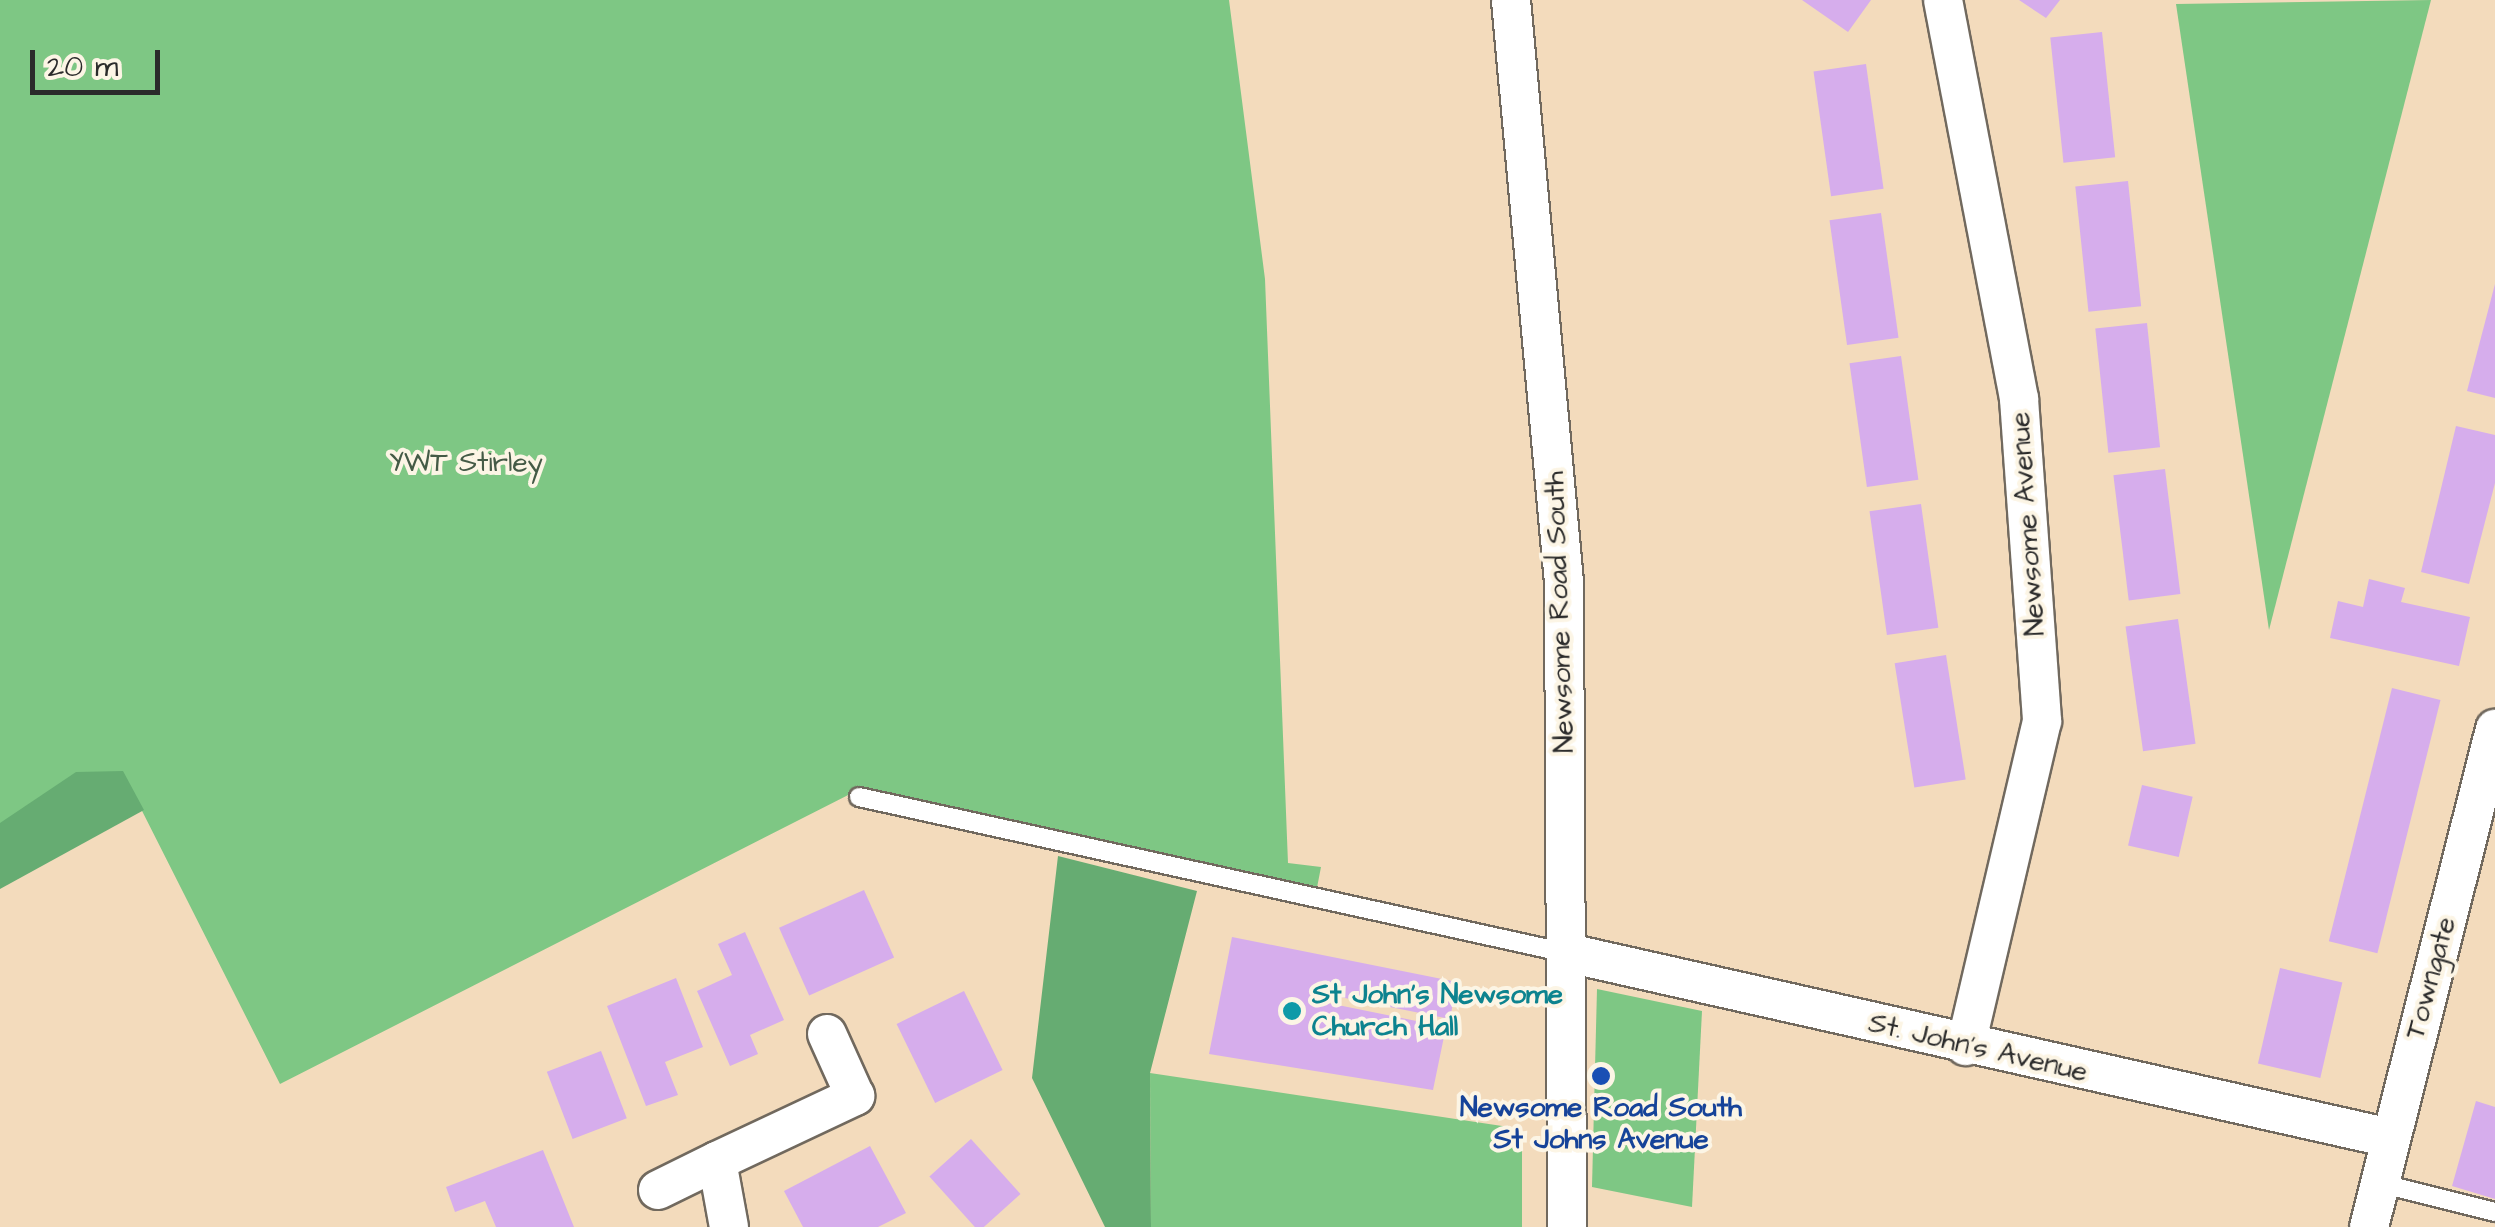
<!DOCTYPE html>
<html>
<head>
<meta charset="utf-8">
<style>
  body { margin:0 }
  #map { position:relative; width:2495px; height:1227px; overflow:hidden; background:#f3dbbc; font-family:"Architects Daughter",sans-serif }
  div>[style] { position:absolute }
  [style*='--x'] { left:calc(var(--x)*1px); top:calc(var(--y)*1px); width:calc(var(--w)*1px); rotate:calc(var(--a)*1deg) }
  .green>* { inset:0; background:#7ec784 }
  .forest>* { inset:0; background:#66ac72 }
  .building>* { inset:0; background:#d6adec; transform-origin:0 0 }
  .roads { filter:drop-shadow(2px 0 #71695e) drop-shadow(-2px 0 #71695e) drop-shadow(0 2px #71695e) drop-shadow(0 -2px #71695e) }
  .service>* { height:18px; margin:-9px; padding:0 9px; transform-origin:9px; border-radius:9px; background:#fff }
  .minor>* { height:38px; margin:-19px; padding:0 19px; transform-origin:19px; border-radius:19px; background:#fff }
  .dots>* { width:28px; height:28px; translate:-50% -50%; box-sizing:border-box; border:5px solid #fcf5e5; border-radius:50% }
  span { translate:-50% -50%; white-space:nowrap; text-align:center; line-height:1.15; -webkit-text-stroke:8px #fcf5e5; paint-order:stroke }
  .park-label { font-size:28px; color:#445a46 }
  .street-label { font-size:28px; color:#2b2b2b }
  .culture-label { font-size:28px; color:#0d838f; font-weight:700 }
  .left { translate:0 -50%; text-align:left }
  .transit-label { font-size:28px; color:#164399; font-weight:700 }
  .scale { position:absolute; left:30px; top:50px; width:130px; height:45px; box-sizing:border-box; border:5px solid #2b2b2b; border-top:0; padding-left:12px; font-size:30px; line-height:35px; white-space:nowrap; color:#2b2b2b; -webkit-text-stroke:8px #fcf5e5; paint-order:stroke }
</style>
</head>
<body>
<div id="map">
  <div class="green">
    <div style="clip-path:polygon(0 0,1229px 0,1265px 279px,1288px 863px,1321px 867px,1315px 898px,862px 788px,280px 1084px,135px 797px,0 859px)"></div>
    <div style="clip-path:polygon(2431px 0,2269px 630px,2176px 4px)"></div>
    <div style="clip-path:polygon(1597px 989px,1702px 1011px,1692px 1207px,1592px 1187px)"></div>
    <div style="clip-path:polygon(1150px 1073px,1522px 1129px,1522px 1227px,1151px 1227px)"></div>
  </div>
  <div class="forest">
    <div style="clip-path:polygon(123px 771px,144px 810px,0 889px,0 823px,76px 772px)"></div>
    <div style="clip-path:polygon(1058px 856px,1197px 891px,1150px 1073px,1151px 1227px,1105px 1227px,1032px 1078px)"></div>
  </div>
  <div class="building">
    <div style="clip-path:polygon(1802px 0,1871px 0,1848px 32px)"></div>
    <div style="clip-path:polygon(2019px 0,2060px 0,2046px 18px)"></div>
    <div style="left:2102px;top:32px;width:126px;height:52px;rotate:84deg"></div>
    <div style="left:1866px;top:64px;width:126px;height:53px;rotate:82deg"></div>
    <div style="left:2128px;top:181px;width:126px;height:53px;rotate:84deg"></div>
    <div style="left:1881px;top:213px;width:126px;height:52px;rotate:82deg"></div>
    <div style="clip-path:polygon(2495px 284px,2495px 398px,2467px 391px)"></div>
    <div style="left:2147px;top:323px;width:125px;height:52px;rotate:84deg"></div>
    <div style="left:1901px;top:356px;width:125px;height:52px;rotate:82deg"></div>
    <div style="clip-path:polygon(2456px 426px,2495px 435px,2495px 483px,2469px 584px,2421px 572px)"></div>
    <div style="left:2165px;top:469px;width:126px;height:52px;rotate:83deg"></div>
    <div style="left:1921px;top:504px;width:125px;height:52px;rotate:82deg"></div>
    <div style="clip-path:polygon(2369px 579px,2405px 588px,2401px 602px,2470px 617px,2459px 666px,2330px 638px,2338px 601px,2363px 607px)"></div>
    <div style="left:2178px;top:619px;width:126px;height:53px;rotate:82deg"></div>
    <div style="left:1946px;top:655px;width:126px;height:52px;rotate:81deg"></div>
    <div style="left:2392px;top:688px;width:50px;height:261px;rotate:14deg"></div>
    <div style="left:2142px;top:785px;width:52px;height:62px;rotate:13deg"></div>
    <div style="left:864px;top:890px;width:74px;height:93px;rotate:66deg"></div>
    <div style="clip-path:polygon(745px 932px,784px 1020px,750px 1035px,758px 1054px,730px 1066px,697px 991px,732px 975px,718px 944px)"></div>
    <div style="clip-path:polygon(1232px 937px,1457px 982px,1450px 1019px,1325px 994px,1323px 1002px,1446px 1027px,1433px 1090px,1209px 1054px)"></div>
    <div style="left:2280px;top:968px;width:64px;height:98px;rotate:13deg"></div>
    <div style="clip-path:polygon(676px 978px,703px 1047px,665px 1062px,678px 1095px,646px 1106px,607px 1006px)"></div>
    <div style="left:964px;top:991px;width:88px;height:75px;rotate:64deg"></div>
    <div style="left:601px;top:1051px;width:72px;height:58px;rotate:69deg"></div>
    <div style="clip-path:polygon(2476px 1101px,2495px 1107px,2495px 1199px,2452px 1186px)"></div>
    <div style="left:971px;top:1139px;width:74px;height:56px;rotate:48deg"></div>
    <div style="clip-path:polygon(870px 1146px,906px 1213px,878px 1227px,803px 1227px,784px 1191px)"></div>
    <div style="clip-path:polygon(543px 1150px,574px 1227px,496px 1227px,485px 1201px,455px 1212px,446px 1187px)"></div>
  </div>
  <div class="roads">
    <div class="service">
      <div style="--x:859;--y:797;--w:725;--a:12.43"></div>
      <div style="--x:2379;--y:1183;--w:120;--a:14"></div>
    </div>
    <div class="minor">
      <div style="--x:1511;--y:0;--w:584;--a:84.8"></div>
      <div style="--x:1564;--y:582;--w:645;--a:89.73"></div>
      <div style="--x:1943;--y:0;--w:406;--a:79.2"></div>
      <div style="--x:2019;--y:399;--w:323;--a:85.9"></div>
      <div style="--x:2042;--y:721;--w:334;--a:103.2"></div>
      <div style="--x:1568;--y:953;--w:843;--a:12.68"></div>
      <div style="--x:658;--y:1190;--w:66;--a:-26.2"></div>
      <div style="--x:729;--y:1227;--w:67;--a:-100.3"></div>
      <div style="--x:717;--y:1161;--w:153;--a:-25.2"></div>
      <div style="--x:855;--y:1096;--w:68;--a:-114.3"></div>
      <div style="--x:2369;--y:1227;--w:514;--a:-75.8"></div>
    </div>
  </div>
  <div class="dots">
    <div style="left:1292px;top:1011px;background:#0f9aa8"></div>
    <div style="left:1601px;top:1076px;background:#1a4fb4"></div>
  </div>
  <div class="park-label">
    <span style="left:466px;top:463px">YWT Stirley</span>
  </div>
  <div class="street-label">
    <span style="left:2028px;top:524px;rotate:-94deg">Newsome Avenue</span>
    <span style="left:1560px;top:612px;rotate:-92deg">Newsome Road South</span>
    <span style="left:2431px;top:978px;rotate:-75deg">Towngate</span>
    <span style="left:1978px;top:1048px;rotate:13deg">St. John's Avenue</span>
  </div>
  <div class="culture-label">
    <span class="left" style="left:1312px;top:1011px">St John's Newsome<br>Church Hall</span>
  </div>
  <div class="transit-label">
    <span style="left:1601px;top:1124px">Newsome Road South<br>St Johns Avenue</span>
  </div>
  <div class="scale">20 m</div>
</div>
</body>
</html>
